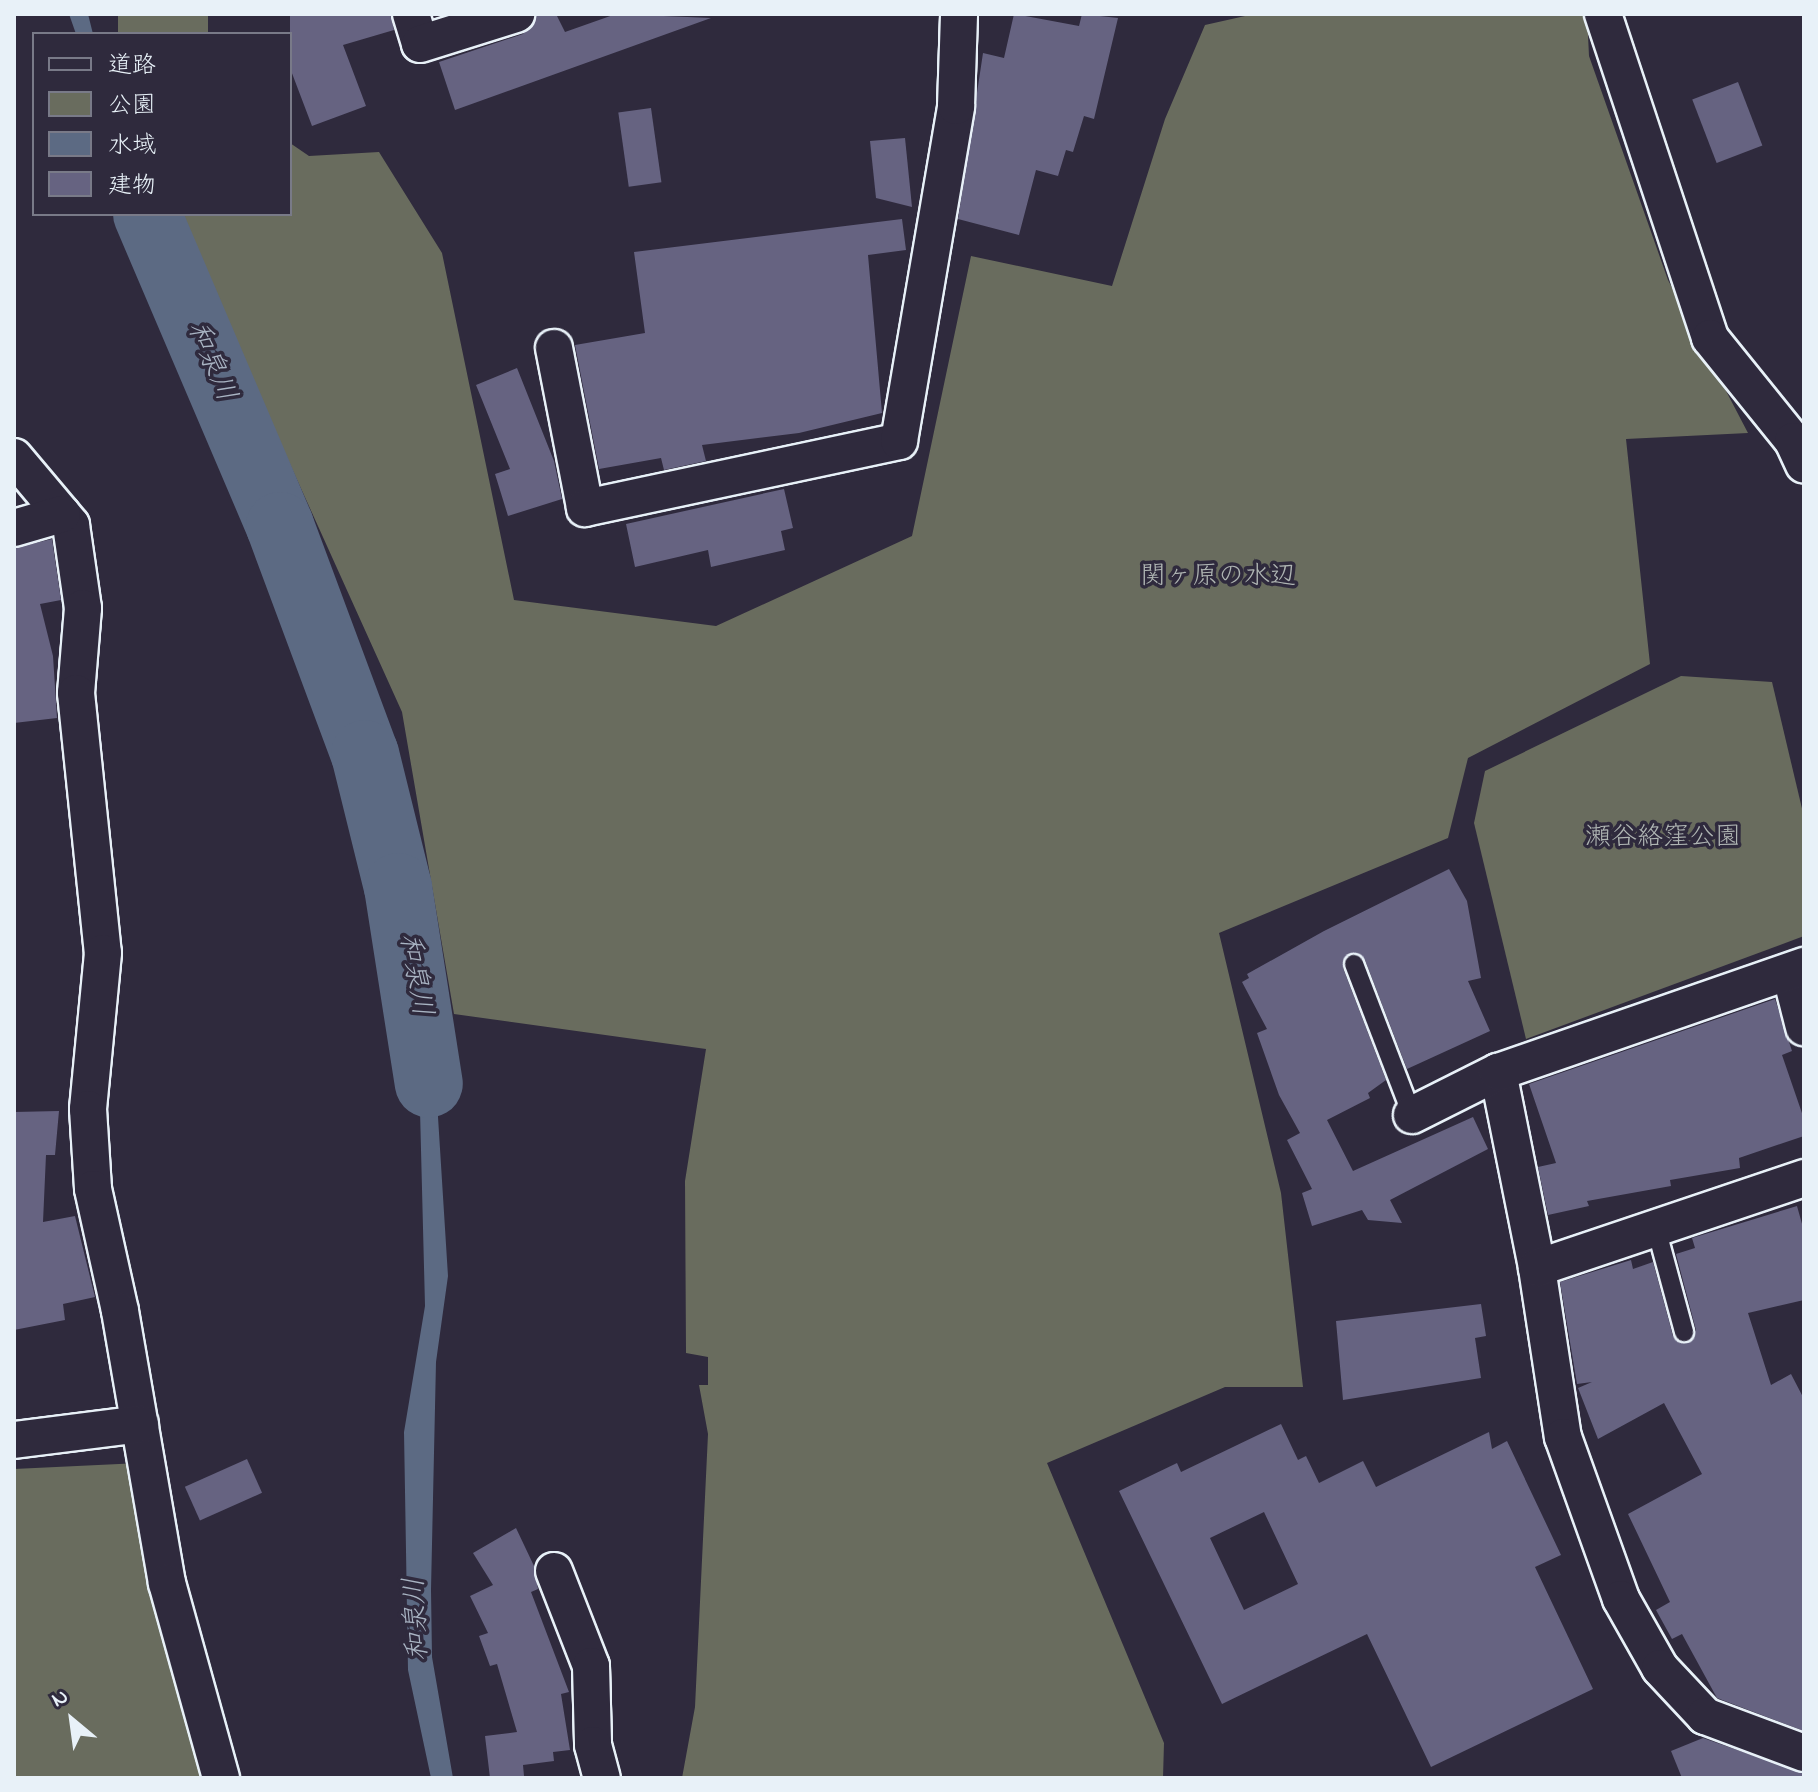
<!DOCTYPE html>
<html>
<head>
<meta charset="utf-8">
<style>
  body { margin:0 }
  #map { position:relative; width:1818px; height:1792px; overflow:hidden; background:#2f2a3d; font-family:"Indie Flower","Klee One",sans-serif }
  div>[style] { position:absolute }
  [style*='--x'] { left:calc(var(--x)*1px); top:calc(var(--y)*1px); width:calc(var(--w)*1px); rotate:calc(var(--a)*1deg) }
  .green>* { inset:0; background:#696c5e; transform-origin:0 0 }
  .water>* { inset:0; background:#5c6a83 }
  .river>* { height:68px; margin:-34px; padding:0 34px; transform-origin:34px; border-radius:34px; background:#5c6a83 }
  .building>* { inset:0; background:#666381; transform-origin:0 0 }
  .roads { filter:drop-shadow(2px 0 #e8f1f8) drop-shadow(-2px 0 #e8f1f8) drop-shadow(0 2px #e8f1f8) drop-shadow(0 -2px #e8f1f8) }
  .lane>* { height:18px; margin:-9px; padding:0 9px; transform-origin:9px; border-radius:9px; background:#2f2a3d }
  .street>* { height:36px; margin:-18px; padding:0 18px; transform-origin:18px; border-radius:18px; background:#2f2a3d }
  span { translate:-50% -50%; white-space:nowrap; text-align:center; line-height:1.15; -webkit-text-stroke:7px #2f2a3d; paint-order:stroke }
  .park-label { font-size:26px; color:#afb5b3 }
  .water-label { font-size:28px; color:#a9b4c3; font-style:italic }
  .frame { position:absolute; inset:0; border:16px solid #e8f1f8; pointer-events:none }
  .legend { position:absolute; left:32px; top:32px; width:260px; height:184px; box-sizing:border-box; background:#2f2a3d; border:2px solid #797a88; margin:0; padding:10px 14px; list-style:none; font-size:24px; color:#e8f1f8 }
  .legend li { display:flex; align-items:center; gap:16px; height:40px }
  .legend b { width:40px; border:2px solid #797a88 }
  .north { position:absolute; left:32px; top:1680px; width:80px; height:80px; -webkit-text-stroke:6px #2f2a3d; paint-order:stroke; rotate:331deg; font-size:22px; font-weight:700; line-height:32px; text-align:center; color:#e8f1f8 }
  .north::after { content:''; display:block; margin:auto; width:28px; height:36px; background:#e8f1f8; clip-path:polygon(50% 0,100% 100%,50% 72%,0 100%) }
</style>
</head>
<body>
<div id="map">
  <div class="green">
    <div style="left:118px;top:14px;width:90px;height:20px"></div>
    <div style="clip-path:polygon(1254px 14px,1587px 14px,1589px 56px,1668px 280px,1748px 433px,1626px 439px,1650px 664px,1468px 758px,1448px 838px,1219px 933px,1281px 1193px,1303px 1387px,1225px 1387px,1047px 1463px,1164px 1743px,1163px 1778px,682px 1778px,695px 1707px,708px 1434px,699px 1385px,708px 1385px,708px 1357px,686px 1353px,685px 1181px,706px 1049px,454px 1014px,402px 712px,177px 214px,290px 214px,290px 143px,309px 156px,379px 152px,442px 253px,514px 600px,716px 626px,912px 536px,971px 256px,1112px 286px,1165px 119px,1205px 25px)"></div>
    <div style="clip-path:polygon(1681px 676px,1772px 682px,1804px 817px,1804px 936px,1526px 1039px,1474px 823px,1485px 771px)"></div>
    <div style="clip-path:polygon(140px 1463px,204px 1778px,14px 1778px,14px 1469px)"></div>
  </div>
  <div class="water">
    <div style="clip-path:polygon(69px 14px,88px 14px,93px 34px,76px 34px)"></div>
    <div style="clip-path:polygon(417px 993px,436px 1085px,448px 1276px,436px 1362px,431px 1590px,432px 1657px,453px 1778px,431px 1778px,408px 1670px,404px 1432px,425px 1306px)"></div>
  </div>
  <div class="river">
    <div style="--x:147;--y:214;--w:339;--a:66.9"></div>
    <div style="--x:280;--y:526;--w:243;--a:69.6"></div>
    <div style="--x:365;--y:754;--w:137;--a:76.1"></div>
    <div style="--x:398;--y:887;--w:199;--a:81.1"></div>
  </div>
  <div class="building">
    <div style="clip-path:polygon(290px 14px,391px 14px,394px 30px,343px 45px,366px 106px,312px 126px,290px 68px)"></div>
    <div style="clip-path:polygon(536px 14px,556px 14px,565px 32px,616px 14px,711px 18px,455px 110px,439px 62px,523px 34px)"></div>
    <div style="clip-path:polygon(1014px 14px,1079px 26px,1082px 14px,1118px 18px,1094px 119px,1084px 116px,1073px 152px,1066px 150px,1058px 176px,1036px 170px,1019px 235px,958px 219px,983px 53px,1004px 58px)"></div>
    <div style="left:1738px;top:82px;width:68px;height:49px;rotate:69deg"></div>
    <div style="left:651px;top:108px;width:75px;height:33px;rotate:82deg"></div>
    <div style="clip-path:polygon(905px 138px,912px 207px,876px 198px,870px 141px)"></div>
    <div style="clip-path:polygon(902px 219px,906px 250px,868px 255px,882px 413px,799px 433px,702px 445px,706px 461px,664px 470px,661px 458px,599px 469px,575px 345px,645px 333px,634px 252px)"></div>
    <div style="clip-path:polygon(517px 368px,554px 461px,562px 499px,508px 516px,495px 474px,510px 469px,476px 385px)"></div>
    <div style="clip-path:polygon(784px 489px,793px 528px,781px 531px,785px 550px,711px 567px,708px 550px,635px 567px,626px 524px)"></div>
    <div style="clip-path:polygon(52px 539px,61px 600px,40px 604px,53px 656px,57px 718px,14px 723px,14px 548px)"></div>
    <div style="clip-path:polygon(1449px 869px,1467px 901px,1481px 978px,1468px 981px,1490px 1031px,1407px 1069px,1365px 960px,1349px 953px,1343px 968px,1386px 1080px,1368px 1093px,1370px 1098px,1327px 1120px,1353px 1171px,1473px 1117px,1488px 1149px,1390px 1200px,1402px 1223px,1368px 1220px,1362px 1210px,1312px 1226px,1302px 1193px,1312px 1189px,1287px 1140px,1300px 1133px,1279px 1095px,1257px 1033px,1267px 1029px,1242px 982px,1249px 978px,1247px 974px,1324px 931px)"></div>
    <div style="clip-path:polygon(1775px 999px,1792px 1051px,1782px 1055px,1804px 1119px,1804px 1136px,1739px 1158px,1740px 1168px,1670px 1180px,1671px 1186px,1587px 1201px,1589px 1206px,1548px 1215px,1538px 1167px,1556px 1163px,1529px 1084px)"></div>
    <div style="clip-path:polygon(59px 1111px,55px 1155px,46px 1155px,43px 1222px,75px 1216px,95px 1297px,63px 1304px,65px 1320px,14px 1330px,14px 1112px)"></div>
    <div style="clip-path:polygon(1797px 1206px,1804px 1231px,1804px 1300px,1748px 1313px,1771px 1385px,1791px 1374px,1804px 1399px,1804px 1731px,1717px 1698px,1682px 1634px,1672px 1639px,1656px 1610px,1670px 1602px,1628px 1514px,1702px 1474px,1664px 1403px,1598px 1439px,1578px 1388px,1592px 1382px,1577px 1384px,1560px 1282px,1631px 1260px,1633px 1269px,1653px 1262px,1673px 1336px,1688px 1343px,1696px 1330px,1676px 1254px,1695px 1248px,1692px 1238px)"></div>
    <div style="clip-path:polygon(1481px 1304px,1486px 1336px,1475px 1338px,1481px 1378px,1343px 1400px,1336px 1321px)"></div>
    <div style="clip-path:polygon(evenodd,1281px 1424px,1298px 1460px,1306px 1456px,1319px 1483px,1363px 1461px,1376px 1487px,1489px 1432px,1492px 1449px,1507px 1441px,1561px 1555px,1535px 1567px,1593px 1689px,1431px 1767px,1367px 1634px,1222px 1704px,1119px 1491px,1177px 1463px,1181px 1472px,1281px 1424px,1264px 1512px,1298px 1584px,1244px 1610px,1210px 1538px,1264px 1512px)"></div>
    <div style="left:247px;top:1459px;width:37px;height:68px;rotate:66deg"></div>
    <div style="clip-path:polygon(516px 1528px,534px 1566px,538px 1589px,531px 1592px,569px 1692px,561px 1694px,570px 1750px,553px 1752px,554px 1761px,523px 1765px,524px 1776px,490px 1778px,485px 1736px,517px 1732px,497px 1664px,490px 1666px,479px 1636px,488px 1633px,470px 1596px,493px 1585px,473px 1553px)"></div>
    <div style="clip-path:polygon(1703px 1738px,1804px 1773px,1804px 1778px,1682px 1778px,1671px 1751px)"></div>
  </div>
  <div class="roads">
    <div class="lane">
      <div style="--x:1354;--y:964;--w:162;--a:69"></div>
      <div style="--x:1656;--y:1228;--w:108;--a:74.9"></div>
    </div>
    <div class="street">
      <div style="--x:411;--y:14;--w:31;--a:73"></div>
      <div style="--x:420;--y:44;--w:101;--a:-17.4"></div>
      <div style="--x:1603;--y:14;--w:341;--a:71.7"></div>
      <div style="--x:1710;--y:338;--w:132;--a:51.1"></div>
      <div style="--x:1793;--y:441;--w:26;--a:65"></div>
      <div style="--x:554;--y:348;--w:163;--a:79"></div>
      <div style="--x:585;--y:508;--w:321;--a:-12"></div>
      <div style="--x:899;--y:441;--w:340;--a:-80.3"></div>
      <div style="--x:956;--y:106;--w:92;--a:-88.1"></div>
      <div style="--x:14;--y:457;--w:89;--a:50"></div>
      <div style="--x:71;--y:525;--w:84;--a:81.8"></div>
      <div style="--x:83;--y:608;--w:85;--a:94.7"></div>
      <div style="--x:76;--y:693;--w:261;--a:84.1"></div>
      <div style="--x:103;--y:953;--w:157;--a:95.5"></div>
      <div style="--x:88;--y:1109;--w:80;--a:86.4"></div>
      <div style="--x:93;--y:1189;--w:125;--a:77.5"></div>
      <div style="--x:120;--y:1311;--w:276;--a:80.2"></div>
      <div style="--x:167;--y:1583;--w:202;--a:74.5"></div>
      <div style="--x:14;--y:528;--w:50;--a:-16.3"></div>
      <div style="--x:1790;--y:972;--w:57;--a:75.7"></div>
      <div style="--x:1498;--y:1072;--w:200;--a:78.7"></div>
      <div style="--x:1537;--y:1268;--w:171;--a:81.3"></div>
      <div style="--x:1563;--y:1437;--w:172;--a:70.3"></div>
      <div style="--x:1621;--y:1599;--w:79;--a:60.5"></div>
      <div style="--x:1660;--y:1668;--w:66;--a:46.8"></div>
      <div style="--x:1705;--y:1716;--w:106;--a:20.5"></div>
      <div style="--x:1412;--y:1115;--w:96;--a:-26.6"></div>
      <div style="--x:1498;--y:1072;--w:324;--a:-19.1"></div>
      <div style="--x:1537;--y:1268;--w:282;--a:-18.6"></div>
      <div style="--x:14;--y:1440;--w:127;--a:-7.2"></div>
      <div style="--x:554;--y:1571;--w:102;--a:68.7"></div>
      <div style="--x:591;--y:1666;--w:79;--a:88.5"></div>
      <div style="--x:593;--y:1745;--w:34;--a:75"></div>
    </div>
  </div>
  <div class="park-label">
    <span style="left:1218px;top:578px">関ヶ原の水辺</span>
    <span style="left:1663px;top:839px">瀬谷絡窪公園</span>
  </div>
  <div class="water-label">
    <span style="left:210px;top:362px;rotate:67deg">和泉川</span>
    <span style="left:414px;top:975px;rotate:80deg">和泉川</span>
    <span style="left:418px;top:1619px;rotate:-93deg">和泉川</span>
  </div>
  <div class="frame"></div>
  <ul class="legend">
  <li><b style="height:10px;background:#2f2a3d"></b>道路</li>
  <li><b style="height:22px;background:#696c5e"></b>公園</li>
  <li><b style="height:22px;background:#5c6a83"></b>水域</li>
  <li><b style="height:22px;background:#666381"></b>建物</li>
  </ul>
  <div class="north">N</div>
</div>
</body>
</html>
